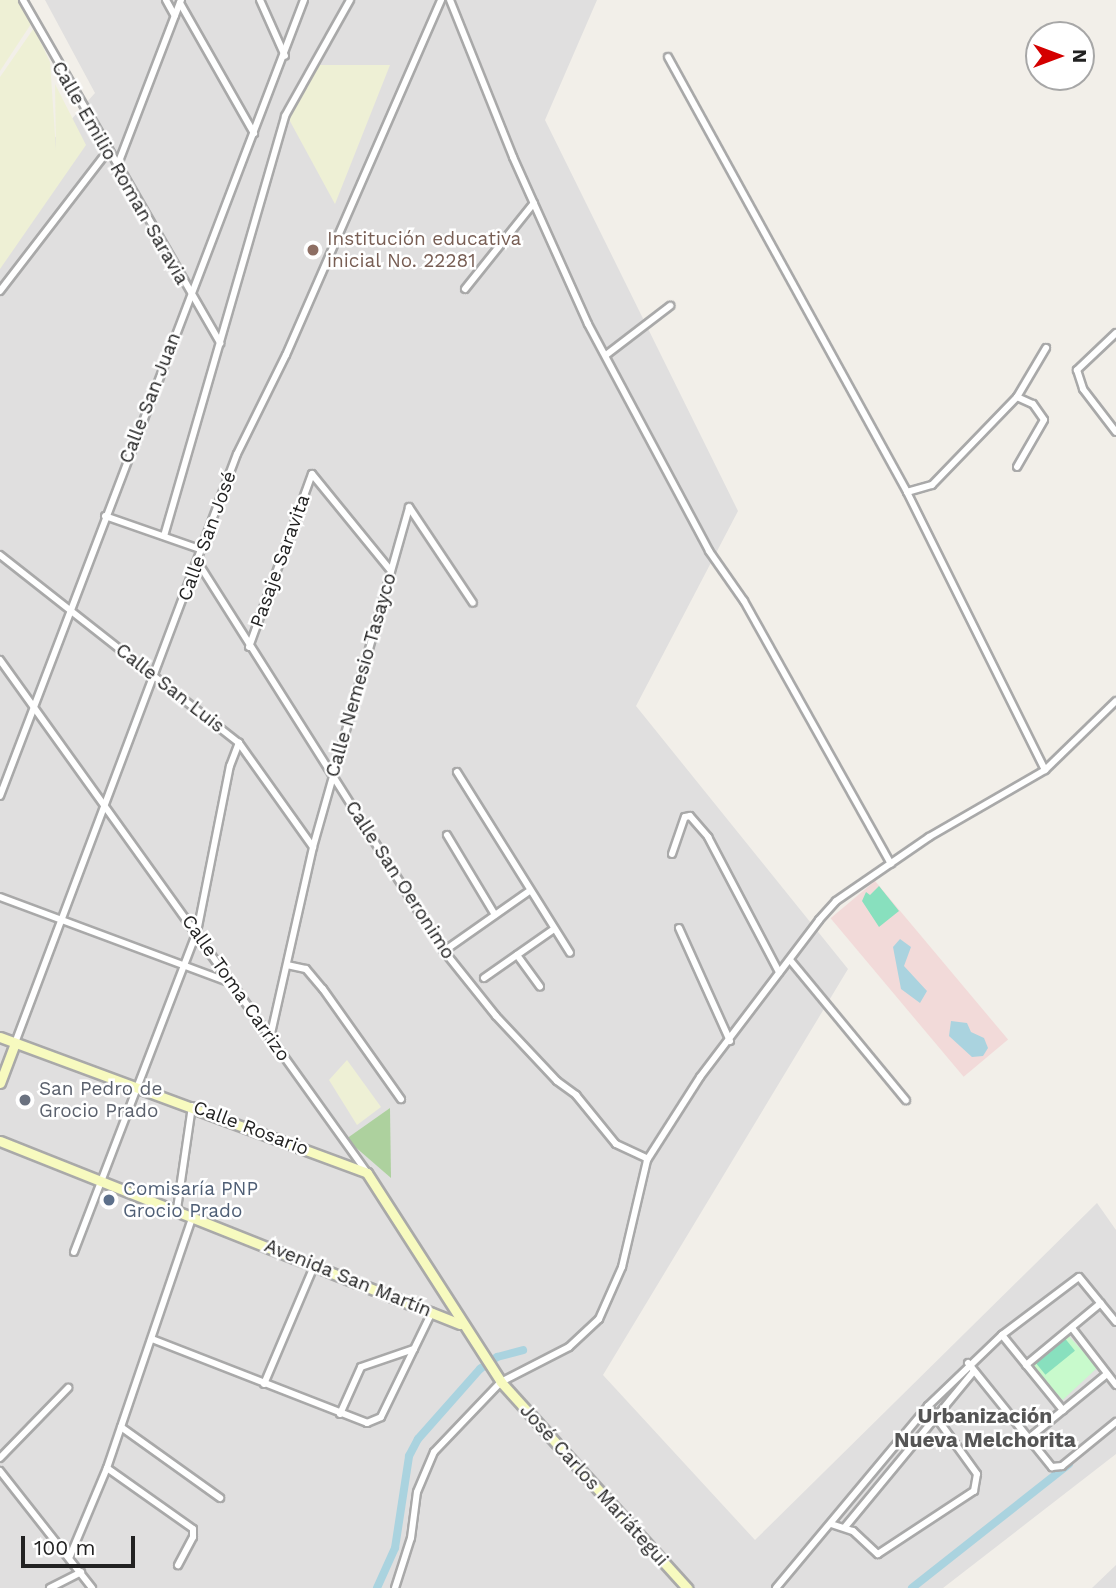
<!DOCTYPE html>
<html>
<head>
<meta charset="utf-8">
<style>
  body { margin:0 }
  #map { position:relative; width:1116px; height:1588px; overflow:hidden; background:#f2efe9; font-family:"Work Sans",sans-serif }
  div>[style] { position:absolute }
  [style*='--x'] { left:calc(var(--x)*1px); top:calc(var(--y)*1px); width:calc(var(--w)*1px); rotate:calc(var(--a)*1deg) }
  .residential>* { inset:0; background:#e0dfdf }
  .commercial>* { inset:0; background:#f2dad9; transform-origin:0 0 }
  .farmland>* { inset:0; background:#eef0d5 }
  .forest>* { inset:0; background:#add19e }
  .park>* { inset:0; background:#c8facc; transform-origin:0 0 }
  .pitch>* { inset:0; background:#88e0be; transform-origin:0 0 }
  .water>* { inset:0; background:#aad3df }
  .canal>* { height:8px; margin:-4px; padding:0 4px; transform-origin:4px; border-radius:4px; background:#aad3df }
  .roads { filter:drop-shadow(2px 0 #a9a9a9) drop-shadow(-2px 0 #a9a9a9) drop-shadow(0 2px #a9a9a9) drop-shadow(0 -2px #a9a9a9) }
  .street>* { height:6px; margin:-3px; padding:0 3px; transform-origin:3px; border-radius:3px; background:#fff }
  .secondary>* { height:9px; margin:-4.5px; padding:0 4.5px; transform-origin:4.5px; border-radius:4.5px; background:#f7fabf }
  .dots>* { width:19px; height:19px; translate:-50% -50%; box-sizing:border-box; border:4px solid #fff; border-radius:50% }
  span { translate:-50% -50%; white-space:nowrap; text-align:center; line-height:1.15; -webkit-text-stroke:5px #fff; paint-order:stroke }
  .street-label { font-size:19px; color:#222 }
  .education-label { font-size:19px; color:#785e54 }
  .left { translate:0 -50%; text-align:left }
  .worship-label { font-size:19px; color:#5b616d }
  .service-label { font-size:19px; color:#4e5e75 }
  .neighbourhood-label { font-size:21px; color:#555; font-weight:700 }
  .north { position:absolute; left:1025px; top:21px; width:70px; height:70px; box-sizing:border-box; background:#fff; border:2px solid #a7a7a7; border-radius:50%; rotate:90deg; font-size:19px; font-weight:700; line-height:28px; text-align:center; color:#222 }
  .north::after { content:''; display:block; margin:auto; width:24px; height:32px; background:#d40000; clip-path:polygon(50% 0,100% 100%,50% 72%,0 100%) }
  .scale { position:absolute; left:21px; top:1536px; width:114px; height:32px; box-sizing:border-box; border:4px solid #222; border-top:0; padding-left:9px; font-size:21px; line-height:24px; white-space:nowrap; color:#222; -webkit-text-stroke:5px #fff; paint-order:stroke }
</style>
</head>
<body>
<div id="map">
  <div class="residential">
    <div style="clip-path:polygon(45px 0,597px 0,545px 120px,738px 511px,636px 706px,848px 969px,603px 1375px,755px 1540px,1097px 1203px,1116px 1230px,1116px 1454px,943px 1588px,0 1588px,0 199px,95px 93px)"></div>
    <div style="clip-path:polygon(1116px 1565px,1116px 1588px,1092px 1588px)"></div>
  </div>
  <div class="commercial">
    <div style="left:875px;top:881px;width:207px;height:58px;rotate:50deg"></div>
  </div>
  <div class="farmland">
    <div style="clip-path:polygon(0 0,18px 0,31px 24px,0 71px)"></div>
    <div style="clip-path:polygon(34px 28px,50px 62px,56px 150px,55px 84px,86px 145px,0 269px,0 77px)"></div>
    <div style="clip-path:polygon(310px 65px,390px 65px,335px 204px,285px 112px)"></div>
    <div style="clip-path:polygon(347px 1060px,381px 1107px,357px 1125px,329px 1080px)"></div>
  </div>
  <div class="forest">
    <div style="clip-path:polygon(390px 1108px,391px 1178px,346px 1139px)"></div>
  </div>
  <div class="park">
    <div style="left:1063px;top:1330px;width:51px;height:48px;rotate:47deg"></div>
  </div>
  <div class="pitch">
    <div style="clip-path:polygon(879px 886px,899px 911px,879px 927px,862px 901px,866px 892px,870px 895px)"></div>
    <div style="left:1063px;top:1336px;width:19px;height:38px;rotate:51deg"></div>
  </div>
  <div class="water">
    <div style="clip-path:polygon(900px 939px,911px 947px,904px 966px,927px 991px,920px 1003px,901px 989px,893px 947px)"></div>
    <div style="clip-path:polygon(951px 1021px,967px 1023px,971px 1032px,984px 1038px,988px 1048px,983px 1056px,972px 1057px,949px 1036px)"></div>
  </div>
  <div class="canal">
    <div style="--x:377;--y:1588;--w:44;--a:-65.8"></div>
    <div style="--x:395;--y:1548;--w:93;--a:-81.3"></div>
    <div style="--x:409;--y:1456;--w:19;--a:-62"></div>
    <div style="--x:418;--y:1439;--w:94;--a:-48.5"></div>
    <div style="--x:480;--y:1369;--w:21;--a:-35"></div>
    <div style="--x:497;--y:1357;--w:27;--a:-15"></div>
    <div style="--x:912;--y:1588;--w:200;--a:-38.3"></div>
  </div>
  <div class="roads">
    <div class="street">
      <div style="--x:23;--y:0;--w:396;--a:60.1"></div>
      <div style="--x:166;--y:0;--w:18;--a:61"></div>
      <div style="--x:260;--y:0;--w:61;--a:65.9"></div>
      <div style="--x:450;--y:0;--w:169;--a:68.1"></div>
      <div style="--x:513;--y:157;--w:183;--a:65.8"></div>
      <div style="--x:588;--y:324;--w:257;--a:61.9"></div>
      <div style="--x:709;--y:551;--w:61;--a:55"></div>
      <div style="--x:744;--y:601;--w:301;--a:60.8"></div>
      <div style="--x:180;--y:3;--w:150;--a:60.4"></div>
      <div style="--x:668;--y:57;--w:496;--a:61.2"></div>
      <div style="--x:907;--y:492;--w:310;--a:63.6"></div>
      <div style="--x:118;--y:164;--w:176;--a:-69"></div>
      <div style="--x:465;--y:289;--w:110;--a:-51.3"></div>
      <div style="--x:0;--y:291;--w:177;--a:-52.4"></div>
      <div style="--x:1116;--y:333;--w:54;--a:136.5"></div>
      <div style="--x:1077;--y:370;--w:20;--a:72"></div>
      <div style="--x:1083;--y:389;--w:54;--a:52.5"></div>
      <div style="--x:606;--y:355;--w:81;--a:-37.4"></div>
      <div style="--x:1017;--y:397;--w:57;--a:-59.4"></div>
      <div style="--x:907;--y:492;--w:26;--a:-16"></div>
      <div style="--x:932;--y:485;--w:122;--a:-46"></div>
      <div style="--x:1017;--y:397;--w:17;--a:24"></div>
      <div style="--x:1033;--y:404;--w:19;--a:55"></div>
      <div style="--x:1044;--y:420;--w:54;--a:119.9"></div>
      <div style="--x:105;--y:516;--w:101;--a:19.2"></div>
      <div style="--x:164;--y:536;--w:437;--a:-73.9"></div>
      <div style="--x:285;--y:116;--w:133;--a:-60.7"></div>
      <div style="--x:0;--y:555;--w:304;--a:38.2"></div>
      <div style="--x:239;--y:743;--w:128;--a:54.6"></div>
      <div style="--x:197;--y:561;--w:462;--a:57.7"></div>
      <div style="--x:444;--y:951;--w:83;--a:51.3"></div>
      <div style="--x:496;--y:1016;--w:89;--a:46.8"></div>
      <div style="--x:557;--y:1081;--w:24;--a:36"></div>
      <div style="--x:576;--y:1095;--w:63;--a:50.8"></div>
      <div style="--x:616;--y:1144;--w:35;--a:25"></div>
      <div style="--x:249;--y:647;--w:184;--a:-70"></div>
      <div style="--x:312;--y:474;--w:125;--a:50.8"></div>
      <div style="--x:0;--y:660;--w:629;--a:54.39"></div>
      <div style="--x:457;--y:772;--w:213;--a:58"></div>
      <div style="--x:0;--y:796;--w:852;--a:-69.1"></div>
      <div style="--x:447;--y:835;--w:93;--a:59"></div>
      <div style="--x:672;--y:854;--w:39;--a:-71"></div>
      <div style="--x:685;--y:817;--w:5;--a:-11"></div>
      <div style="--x:690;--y:816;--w:28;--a:49"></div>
      <div style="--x:708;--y:837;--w:153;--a:62.3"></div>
      <div style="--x:0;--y:897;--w:243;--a:20.4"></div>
      <div style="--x:679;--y:928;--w:124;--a:65.7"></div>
      <div style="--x:444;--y:951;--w:103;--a:-35.1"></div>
      <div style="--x:517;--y:955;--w:39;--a:54"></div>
      <div style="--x:790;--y:960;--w:182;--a:50.4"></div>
      <div style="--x:287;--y:965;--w:19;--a:12"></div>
      <div style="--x:306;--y:969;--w:26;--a:50"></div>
      <div style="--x:323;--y:989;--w:135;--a:54.7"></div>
      <div style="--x:484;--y:978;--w:85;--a:-35"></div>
      <div style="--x:270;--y:1038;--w:196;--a:-77.3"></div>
      <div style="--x:313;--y:847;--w:353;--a:-74.2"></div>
      <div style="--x:409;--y:507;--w:115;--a:56.3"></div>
      <div style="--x:15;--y:1043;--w:629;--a:-69.35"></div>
      <div style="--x:237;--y:454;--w:110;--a:-63.7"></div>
      <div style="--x:286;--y:355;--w:387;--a:-66.4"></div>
      <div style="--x:177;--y:1209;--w:104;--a:-81.7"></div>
      <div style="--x:74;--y:1252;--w:343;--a:-69"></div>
      <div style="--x:197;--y:932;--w:169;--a:-78.8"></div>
      <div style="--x:230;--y:766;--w:25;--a:-69"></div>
      <div style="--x:1072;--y:1328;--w:72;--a:52.3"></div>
      <div style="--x:1002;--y:1335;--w:97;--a:50.9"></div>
      <div style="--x:152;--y:1339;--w:231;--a:21.3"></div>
      <div style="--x:367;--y:1423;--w:15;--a:-23"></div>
      <div style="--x:381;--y:1417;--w:117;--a:-64.1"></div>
      <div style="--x:968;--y:1363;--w:134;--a:51.1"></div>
      <div style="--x:1052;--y:1467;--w:10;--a:-6"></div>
      <div style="--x:1062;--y:1466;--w:70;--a:-39.2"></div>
      <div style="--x:1026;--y:1365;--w:97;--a:-39.6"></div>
      <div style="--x:264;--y:1384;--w:130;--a:-67"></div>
      <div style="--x:340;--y:1414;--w:51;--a:-65.9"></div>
      <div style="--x:361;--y:1367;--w:56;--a:-18.8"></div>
      <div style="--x:121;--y:1427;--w:122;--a:35.6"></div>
      <div style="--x:1029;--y:1438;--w:101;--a:-39.4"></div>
      <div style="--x:0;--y:1458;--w:98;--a:-45.8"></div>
      <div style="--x:107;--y:1468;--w:105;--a:35.3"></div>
      <div style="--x:193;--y:1529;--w:8;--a:90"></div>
      <div style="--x:193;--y:1537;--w:32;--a:118"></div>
      <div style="--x:0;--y:1471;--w:149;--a:51.8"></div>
      <div style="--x:831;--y:1524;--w:23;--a:18"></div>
      <div style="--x:853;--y:1531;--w:34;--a:43"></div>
      <div style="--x:878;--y:1554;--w:115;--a:-33.3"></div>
      <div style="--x:974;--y:1491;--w:17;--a:-80"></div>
      <div style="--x:977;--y:1474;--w:84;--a:-125.8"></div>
      <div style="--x:845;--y:1527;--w:201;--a:-50.4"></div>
      <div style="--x:70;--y:1556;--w:95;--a:-67.2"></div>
      <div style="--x:107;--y:1468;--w:266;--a:-71.2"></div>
      <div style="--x:50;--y:1588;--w:35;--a:-27"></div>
      <div style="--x:395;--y:1588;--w:52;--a:-72.3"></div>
      <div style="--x:411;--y:1538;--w:46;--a:-82.6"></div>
      <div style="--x:417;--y:1492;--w:43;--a:-67"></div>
      <div style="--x:434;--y:1452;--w:97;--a:-46.3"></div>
      <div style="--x:501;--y:1382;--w:76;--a:-27.2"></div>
      <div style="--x:569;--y:1347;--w:41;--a:-43"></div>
      <div style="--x:599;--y:1319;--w:57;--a:-66.1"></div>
      <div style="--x:622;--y:1267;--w:110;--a:-76.8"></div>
      <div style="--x:647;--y:1160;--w:98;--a:-57.4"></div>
      <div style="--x:700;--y:1077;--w:197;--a:-52.8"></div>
      <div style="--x:819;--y:920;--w:25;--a:-48"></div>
      <div style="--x:836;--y:901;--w:113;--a:-34.5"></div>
      <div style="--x:929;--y:837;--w:134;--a:-30"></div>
      <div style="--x:1045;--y:770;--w:99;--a:-44.2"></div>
      <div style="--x:776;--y:1588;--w:237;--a:-50.1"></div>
      <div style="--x:928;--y:1406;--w:103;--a:-43.8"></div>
      <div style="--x:1002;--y:1335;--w:96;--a:-37"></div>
      <div style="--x:1079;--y:1277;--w:58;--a:50.6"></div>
    </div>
    <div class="secondary">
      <div style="--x:0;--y:1037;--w:391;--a:20.3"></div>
      <div style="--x:367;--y:1173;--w:248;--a:57.3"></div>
      <div style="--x:501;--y:1382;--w:278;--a:47.9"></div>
      <div style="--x:0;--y:1083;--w:43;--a:-69.4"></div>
      <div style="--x:0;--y:1141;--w:495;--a:21.7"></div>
    </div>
  </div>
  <div class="dots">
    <div style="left:313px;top:250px;background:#8d6e63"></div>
    <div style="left:25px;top:1100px;background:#6b7280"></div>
    <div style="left:109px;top:1200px;background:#5c6f8a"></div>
  </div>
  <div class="street-label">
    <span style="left:120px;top:173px;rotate:60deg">Calle Emilio Roman Saravia</span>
    <span style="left:150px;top:398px;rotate:-69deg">Calle San Juan</span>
    <span style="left:207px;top:536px;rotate:-70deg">Calle San José</span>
    <span style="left:280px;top:561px;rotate:-70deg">Pasaje Saravita</span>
    <span style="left:361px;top:675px;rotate:-74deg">Calle Nemesio Tasayco</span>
    <span style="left:170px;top:688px;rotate:38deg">Calle San Luis</span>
    <span style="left:400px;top:880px;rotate:57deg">Calle San Oeronimo</span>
    <span style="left:236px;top:988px;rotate:55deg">Calle Toma Carrizo</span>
    <span style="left:251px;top:1128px;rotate:21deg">Calle Rosario</span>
    <span style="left:348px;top:1278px;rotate:22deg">Avenida San Martín</span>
    <span style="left:594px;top:1485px;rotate:48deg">José Carlos Mariátegui</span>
  </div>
  <div class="education-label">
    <span class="left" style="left:327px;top:250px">Institución educativa<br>inicial No. 22281</span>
  </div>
  <div class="worship-label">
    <span class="left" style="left:39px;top:1100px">San Pedro de<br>Grocio Prado</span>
  </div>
  <div class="service-label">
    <span class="left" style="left:123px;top:1200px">Comisaría PNP<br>Grocio Prado</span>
  </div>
  <div class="neighbourhood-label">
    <span style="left:985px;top:1428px">Urbanización<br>Nueva Melchorita</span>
  </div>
  <div class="north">N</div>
  <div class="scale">100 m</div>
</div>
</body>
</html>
